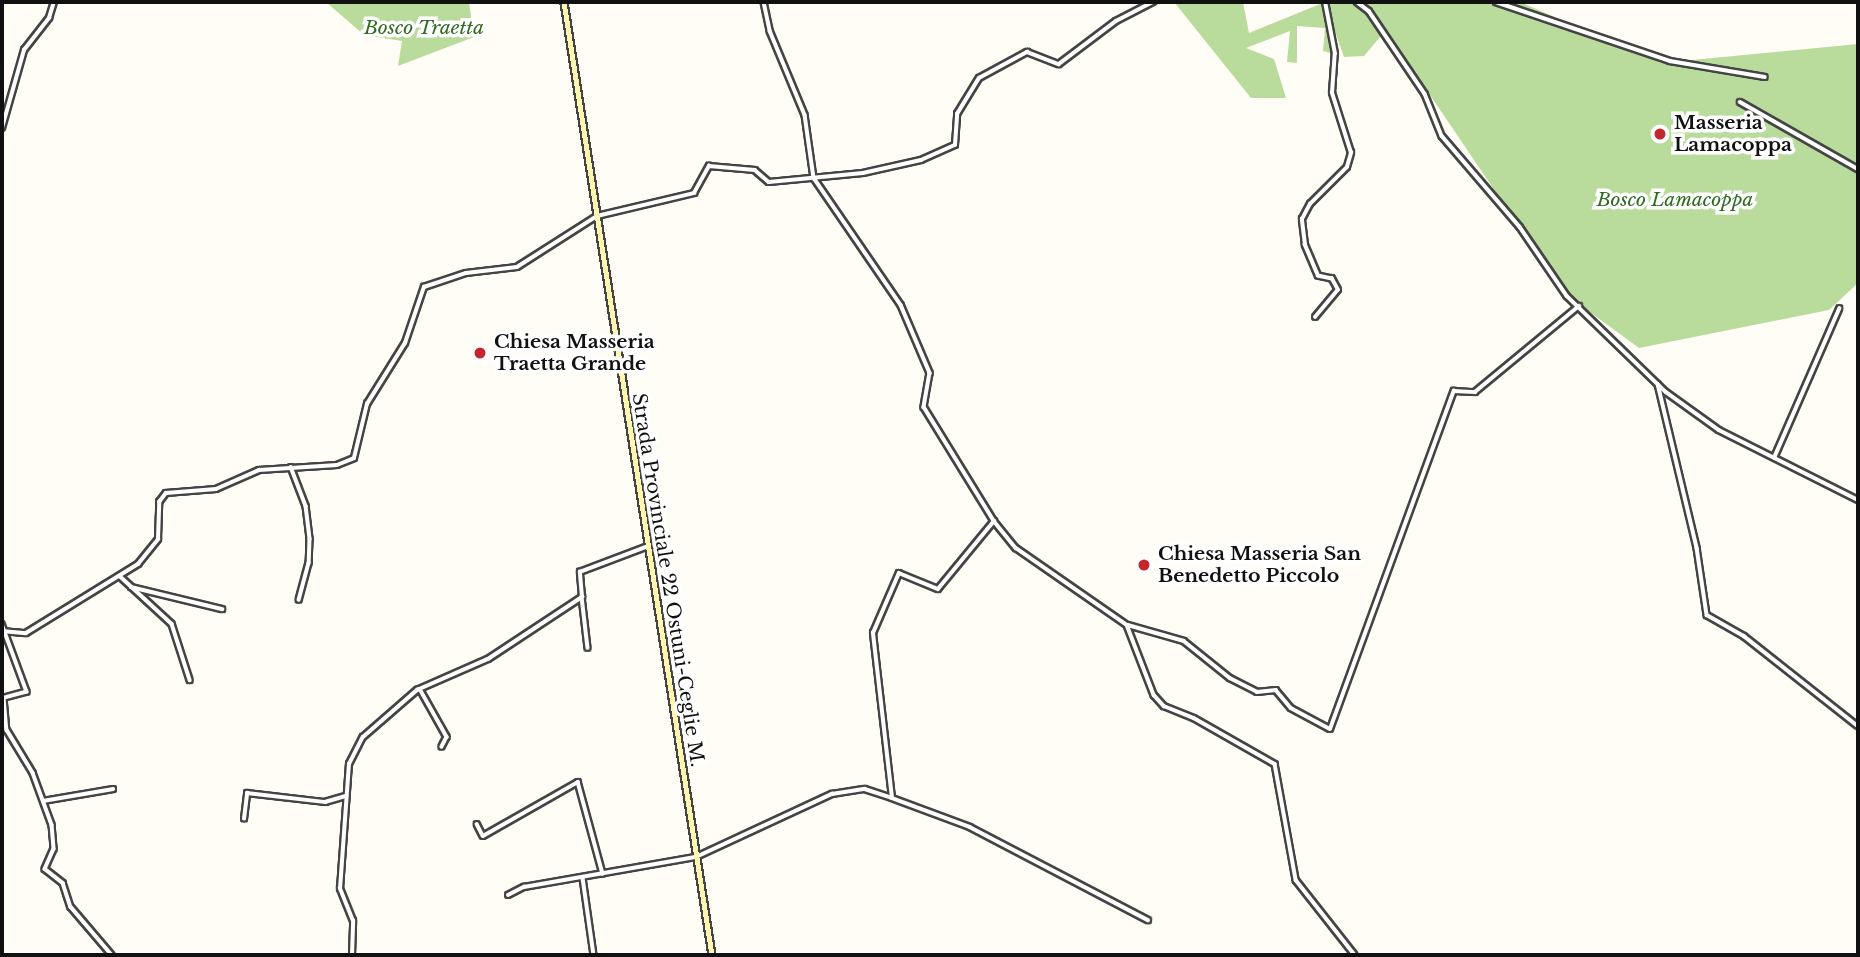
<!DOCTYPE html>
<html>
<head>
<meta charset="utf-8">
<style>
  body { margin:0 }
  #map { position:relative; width:1860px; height:957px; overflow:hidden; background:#fffdf5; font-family:"Libre Baskerville",serif }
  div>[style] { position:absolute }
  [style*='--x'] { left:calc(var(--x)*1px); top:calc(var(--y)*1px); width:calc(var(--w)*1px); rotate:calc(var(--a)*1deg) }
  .forest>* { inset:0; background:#b9dc9c }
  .roads { filter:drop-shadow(2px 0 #444) drop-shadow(-2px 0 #444) drop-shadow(0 2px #444) drop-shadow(0 -2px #444) }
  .minor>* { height:3.5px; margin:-1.75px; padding:0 1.75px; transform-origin:1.75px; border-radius:1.75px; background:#fff }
  .secondary>* { height:4.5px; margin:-2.25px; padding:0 2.25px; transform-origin:2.25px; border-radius:2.25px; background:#fff6b0 }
  .dots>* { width:19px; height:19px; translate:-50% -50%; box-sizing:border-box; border:4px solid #fff; border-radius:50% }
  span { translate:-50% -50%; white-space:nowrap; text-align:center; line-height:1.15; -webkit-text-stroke:7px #fff; paint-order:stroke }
  .park-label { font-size:19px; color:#2f6b1f; font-style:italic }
  .poi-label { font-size:19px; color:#111; font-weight:700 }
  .left { translate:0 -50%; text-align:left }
  .street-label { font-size:19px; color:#111 }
  .frame { position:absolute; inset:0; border:4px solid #111; pointer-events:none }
</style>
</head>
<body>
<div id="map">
  <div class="forest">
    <div style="clip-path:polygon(326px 2px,469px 2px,474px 37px,398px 66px,402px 41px,364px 35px)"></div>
    <div style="clip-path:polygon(1174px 2px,1243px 2px,1249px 33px,1325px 2px,1520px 2px,1661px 63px,1858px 44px,1858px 283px,1829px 310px,1639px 348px,1564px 293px,1386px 30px,1364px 56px,1344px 57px,1333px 26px,1335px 54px,1323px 51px,1325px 28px,1297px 26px,1297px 63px,1287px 62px,1290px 31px,1246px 48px,1274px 59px,1286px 98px,1251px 98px)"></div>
  </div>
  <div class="roads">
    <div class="minor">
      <div style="--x:764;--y:2;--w:30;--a:78"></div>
      <div style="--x:770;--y:31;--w:91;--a:67.4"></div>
      <div style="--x:805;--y:115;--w:64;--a:81.9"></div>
      <div style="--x:814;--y:178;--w:154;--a:55.6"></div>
      <div style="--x:901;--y:305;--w:74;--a:66.9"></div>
      <div style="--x:930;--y:373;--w:35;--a:100"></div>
      <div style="--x:924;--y:407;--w:134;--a:58.4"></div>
      <div style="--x:994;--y:521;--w:35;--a:51"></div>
      <div style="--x:1016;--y:548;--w:135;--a:34.7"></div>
      <div style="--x:1127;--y:625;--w:75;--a:68.9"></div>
      <div style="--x:1154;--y:695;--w:15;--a:48"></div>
      <div style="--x:1164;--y:706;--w:32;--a:22"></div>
      <div style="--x:1194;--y:718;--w:93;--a:29.6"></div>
      <div style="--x:1275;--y:764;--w:118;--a:79.7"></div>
      <div style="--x:1296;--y:880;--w:95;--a:51.8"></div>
      <div style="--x:1357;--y:2;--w:15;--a:37"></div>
      <div style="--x:1369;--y:11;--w:100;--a:56"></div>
      <div style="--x:1425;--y:94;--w:45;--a:68"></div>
      <div style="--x:1442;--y:136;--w:120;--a:49.4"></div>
      <div style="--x:1520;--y:227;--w:83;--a:55.7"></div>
      <div style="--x:1567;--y:296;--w:138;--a:44.1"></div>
      <div style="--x:1666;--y:392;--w:65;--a:35.6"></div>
      <div style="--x:1719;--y:430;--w:156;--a:26.7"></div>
      <div style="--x:1496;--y:2;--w:184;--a:18.7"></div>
      <div style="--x:1670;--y:61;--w:96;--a:9.6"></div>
      <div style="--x:1740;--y:102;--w:136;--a:29.6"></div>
      <div style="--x:2;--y:128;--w:81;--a:-74.2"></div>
      <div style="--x:24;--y:50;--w:41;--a:-52"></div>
      <div style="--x:49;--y:18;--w:17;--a:-73"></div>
      <div style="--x:1315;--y:317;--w:35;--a:-50"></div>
      <div style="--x:1338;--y:290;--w:13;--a:-119"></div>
      <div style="--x:1332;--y:279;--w:14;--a:-168"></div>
      <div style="--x:1318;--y:276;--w:34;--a:-113"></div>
      <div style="--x:1305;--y:245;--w:26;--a:-97"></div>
      <div style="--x:1302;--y:219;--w:17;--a:-62"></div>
      <div style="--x:1310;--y:204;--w:52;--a:-45"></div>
      <div style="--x:1347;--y:167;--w:15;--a:-74"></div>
      <div style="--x:1351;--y:153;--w:63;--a:-107.6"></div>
      <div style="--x:1332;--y:93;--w:39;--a:-86"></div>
      <div style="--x:1335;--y:54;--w:53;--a:-100.9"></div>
      <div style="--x:1658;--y:384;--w:169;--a:76.6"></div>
      <div style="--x:1697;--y:548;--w:68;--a:81.5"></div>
      <div style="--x:1707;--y:615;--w:43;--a:29.6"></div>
      <div style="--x:1744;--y:636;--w:145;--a:38.3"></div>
      <div style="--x:1774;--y:458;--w:163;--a:-66.4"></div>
      <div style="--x:291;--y:467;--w:42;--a:69"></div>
      <div style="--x:306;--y:506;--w:33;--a:83"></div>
      <div style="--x:310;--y:539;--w:24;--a:92"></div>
      <div style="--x:309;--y:563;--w:38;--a:105"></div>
      <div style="--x:121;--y:577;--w:69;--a:42.7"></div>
      <div style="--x:172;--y:624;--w:59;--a:72.2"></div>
      <div style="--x:131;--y:587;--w:94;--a:13.6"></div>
      <div style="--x:582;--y:597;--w:51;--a:83.3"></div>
      <div style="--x:2;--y:624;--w:72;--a:69.8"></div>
      <div style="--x:27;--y:692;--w:24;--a:165"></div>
      <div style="--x:4;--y:698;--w:32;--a:85"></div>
      <div style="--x:7;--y:730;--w:50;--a:58.8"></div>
      <div style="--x:33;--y:773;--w:55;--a:69.9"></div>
      <div style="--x:52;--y:825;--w:24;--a:85"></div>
      <div style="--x:54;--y:849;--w:22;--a:114"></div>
      <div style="--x:45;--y:869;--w:23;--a:38"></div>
      <div style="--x:63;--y:883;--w:25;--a:72"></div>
      <div style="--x:71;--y:907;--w:63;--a:49.5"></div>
      <div style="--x:1128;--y:625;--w:58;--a:15.9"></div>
      <div style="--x:1184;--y:641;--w:59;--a:38.8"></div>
      <div style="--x:1230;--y:678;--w:30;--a:27"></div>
      <div style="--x:1257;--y:692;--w:19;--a:-6"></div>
      <div style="--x:1276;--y:690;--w:23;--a:50"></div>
      <div style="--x:1291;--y:708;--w:44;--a:28.3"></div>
      <div style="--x:1330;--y:729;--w:360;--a:-69.9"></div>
      <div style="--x:1454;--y:391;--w:21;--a:3"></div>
      <div style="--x:1475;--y:392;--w:135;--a:-39.6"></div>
      <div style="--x:2;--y:631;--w:24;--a:5"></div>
      <div style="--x:26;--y:633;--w:132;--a:-31.6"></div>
      <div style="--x:138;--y:564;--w:32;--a:-51"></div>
      <div style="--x:158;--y:539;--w:37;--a:-88"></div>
      <div style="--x:159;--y:502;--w:11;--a:-52"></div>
      <div style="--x:166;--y:493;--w:50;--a:-4.6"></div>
      <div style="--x:216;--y:489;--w:47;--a:-23.8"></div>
      <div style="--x:259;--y:470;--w:78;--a:-3.7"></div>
      <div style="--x:337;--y:465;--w:18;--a:-22"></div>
      <div style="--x:354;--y:458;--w:56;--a:-76.5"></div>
      <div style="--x:367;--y:404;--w:72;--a:-58.1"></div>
      <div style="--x:405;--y:343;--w:59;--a:-71.3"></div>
      <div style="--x:424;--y:287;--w:44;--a:-18.4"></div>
      <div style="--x:466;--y:273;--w:51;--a:-6.7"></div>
      <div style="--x:517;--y:267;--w:95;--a:-32.5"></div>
      <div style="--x:597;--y:216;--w:100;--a:-13.3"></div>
      <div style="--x:694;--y:193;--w:31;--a:-61"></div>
      <div style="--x:709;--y:166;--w:46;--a:5"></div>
      <div style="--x:755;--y:170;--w:18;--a:41"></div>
      <div style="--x:769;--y:182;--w:94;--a:-5.5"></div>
      <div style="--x:863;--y:173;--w:59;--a:-12.6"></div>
      <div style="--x:921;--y:160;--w:37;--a:-24"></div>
      <div style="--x:955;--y:145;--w:31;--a:-86"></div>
      <div style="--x:957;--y:114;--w:42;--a:-58.6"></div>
      <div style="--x:979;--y:78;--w:55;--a:-28.4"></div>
      <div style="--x:1027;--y:52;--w:34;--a:21"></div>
      <div style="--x:1059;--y:64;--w:71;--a:-37"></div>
      <div style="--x:1116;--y:21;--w:42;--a:-27.2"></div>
      <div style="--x:420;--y:689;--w:55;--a:60.6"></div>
      <div style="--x:447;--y:737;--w:11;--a:117"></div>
      <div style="--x:892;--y:798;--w:83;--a:20.4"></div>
      <div style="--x:970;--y:827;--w:201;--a:27.6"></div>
      <div style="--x:43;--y:801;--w:71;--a:-9.7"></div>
      <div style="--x:244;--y:819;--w:26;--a:-83"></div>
      <div style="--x:247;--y:793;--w:79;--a:6.6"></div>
      <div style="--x:325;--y:802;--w:22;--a:-16"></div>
      <div style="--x:477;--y:824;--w:13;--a:63"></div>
      <div style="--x:483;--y:836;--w:109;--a:-29.6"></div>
      <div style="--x:578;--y:782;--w:95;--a:74.8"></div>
      <div style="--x:583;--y:878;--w:78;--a:81.9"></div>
      <div style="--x:508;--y:895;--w:18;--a:-27"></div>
      <div style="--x:524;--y:887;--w:175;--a:-9.9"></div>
      <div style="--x:696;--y:857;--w:150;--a:-24.9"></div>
      <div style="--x:832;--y:794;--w:33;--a:-9"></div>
      <div style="--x:865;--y:789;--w:28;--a:18"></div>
      <div style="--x:892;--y:798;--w:166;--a:-96.6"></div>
      <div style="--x:873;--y:633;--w:65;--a:-66.6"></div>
      <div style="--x:899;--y:573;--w:42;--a:22.3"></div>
      <div style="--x:938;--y:589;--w:88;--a:-50.5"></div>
      <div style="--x:352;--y:955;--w:34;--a:-88"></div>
      <div style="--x:353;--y:921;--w:35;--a:-112"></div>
      <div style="--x:340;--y:889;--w:125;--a:-85.9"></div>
      <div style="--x:349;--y:764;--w:30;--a:-63"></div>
      <div style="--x:363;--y:737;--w:72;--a:-41"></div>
      <div style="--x:417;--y:690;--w:77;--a:-23.6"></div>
      <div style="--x:488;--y:659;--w:113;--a:-33.4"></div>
      <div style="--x:582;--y:597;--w:25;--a:-95"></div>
      <div style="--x:580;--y:572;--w:73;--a:-20.9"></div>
    </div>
    <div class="secondary">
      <div style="--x:564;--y:2;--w:964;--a:81.17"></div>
    </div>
  </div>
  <div class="dots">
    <div style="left:1660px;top:134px;background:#c4262e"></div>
    <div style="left:480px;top:353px;background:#c4262e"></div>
    <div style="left:1144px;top:565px;background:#c4262e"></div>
  </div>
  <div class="park-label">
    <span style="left:424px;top:28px">Bosco Traetta</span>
    <span style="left:1675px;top:200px">Bosco Lamacoppa</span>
  </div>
  <div class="poi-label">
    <span class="left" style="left:1674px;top:134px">Masseria<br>Lamacoppa</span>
    <span class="left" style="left:494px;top:353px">Chiesa Masseria<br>Traetta Grande</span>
    <span class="left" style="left:1158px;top:565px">Chiesa Masseria San<br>Benedetto Piccolo</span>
  </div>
  <div class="street-label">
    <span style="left:668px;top:580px;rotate:81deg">Strada Provinciale 22 Ostuni-Ceglie M.</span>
  </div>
  <div class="frame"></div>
</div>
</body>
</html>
